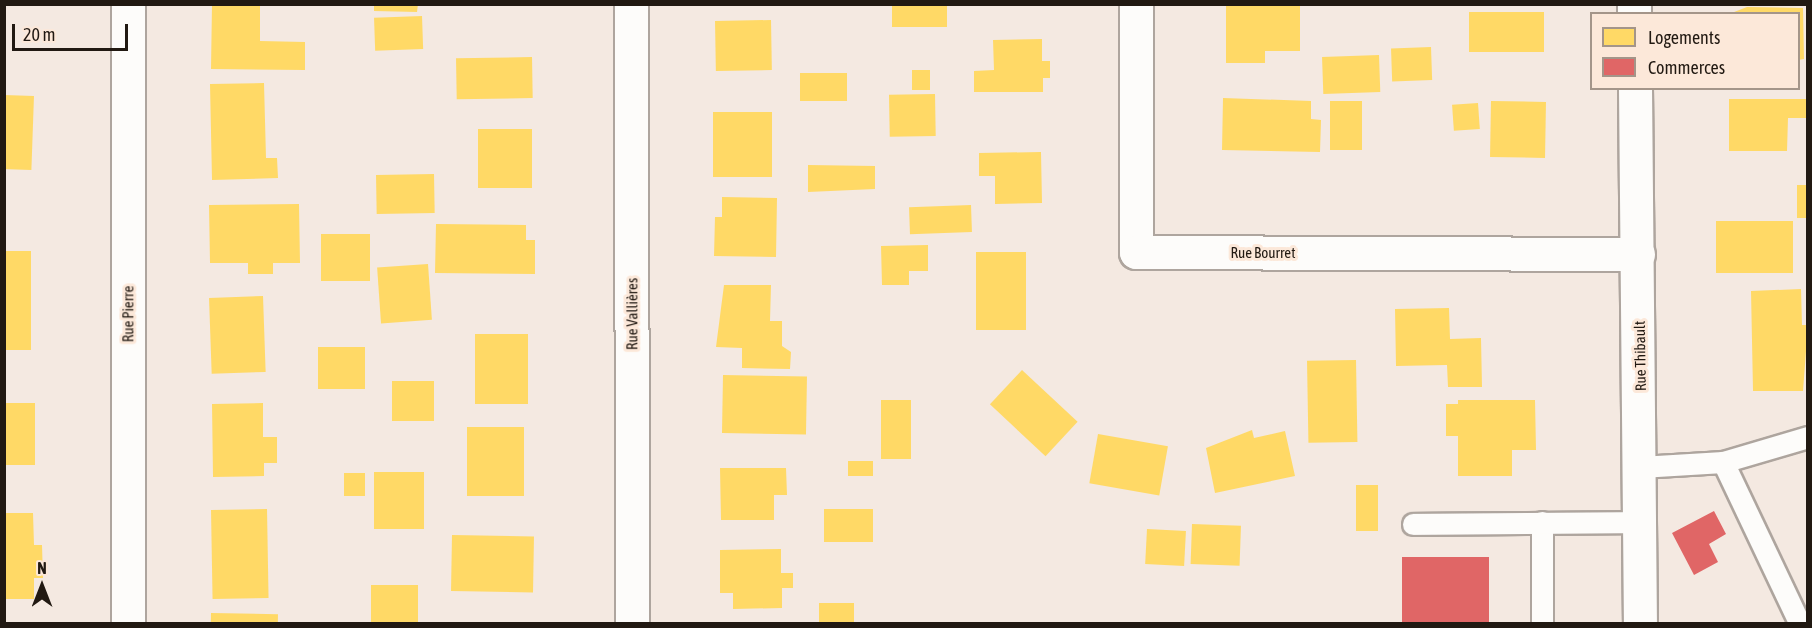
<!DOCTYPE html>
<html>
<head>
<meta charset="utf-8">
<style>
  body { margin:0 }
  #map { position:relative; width:1812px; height:628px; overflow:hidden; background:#f4e9e1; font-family:"Asap Condensed",sans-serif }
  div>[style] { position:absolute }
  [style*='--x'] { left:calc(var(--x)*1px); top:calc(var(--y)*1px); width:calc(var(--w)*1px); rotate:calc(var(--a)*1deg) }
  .homes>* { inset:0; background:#ffd966; transform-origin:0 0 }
  .shops>* { inset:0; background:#e06666; transform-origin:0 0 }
  .roads { filter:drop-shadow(2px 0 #aea59e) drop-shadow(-2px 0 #aea59e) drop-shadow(0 2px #aea59e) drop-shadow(0 -2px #aea59e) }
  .service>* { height:21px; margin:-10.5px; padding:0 10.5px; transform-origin:10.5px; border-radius:10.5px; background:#fdfcfa }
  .minor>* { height:33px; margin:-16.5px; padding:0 16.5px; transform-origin:16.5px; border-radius:16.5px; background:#fdfcfa }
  span { translate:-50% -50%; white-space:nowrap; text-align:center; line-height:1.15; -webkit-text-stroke:6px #fce8d9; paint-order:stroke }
  .street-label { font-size:15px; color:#211912 }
  .frame { position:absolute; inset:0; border:6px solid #211912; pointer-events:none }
  .legend { position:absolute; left:1590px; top:12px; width:210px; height:78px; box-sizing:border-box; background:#fce8d9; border:2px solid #a49589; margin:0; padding:8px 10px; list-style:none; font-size:18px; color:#211912 }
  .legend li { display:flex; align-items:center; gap:12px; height:30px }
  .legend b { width:30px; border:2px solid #a49589 }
  .north { position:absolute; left:12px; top:556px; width:60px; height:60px; -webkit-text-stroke:4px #fce8d9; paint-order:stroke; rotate:0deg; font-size:16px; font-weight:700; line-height:24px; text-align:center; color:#211912 }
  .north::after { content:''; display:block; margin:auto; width:21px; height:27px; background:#211912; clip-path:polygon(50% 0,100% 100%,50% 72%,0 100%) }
  .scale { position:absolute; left:12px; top:24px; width:116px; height:27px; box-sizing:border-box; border:3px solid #211912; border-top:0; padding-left:8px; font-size:18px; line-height:21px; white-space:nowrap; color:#211912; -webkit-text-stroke:4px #fce8d9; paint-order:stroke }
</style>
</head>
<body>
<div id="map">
  <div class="homes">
    <div style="clip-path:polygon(212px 4px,260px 4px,260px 41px,305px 42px,305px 70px,211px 69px)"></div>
    <div style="clip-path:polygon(374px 4px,418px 4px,417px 12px,374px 11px)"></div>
    <div style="left:892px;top:4px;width:55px;height:23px"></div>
    <div style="clip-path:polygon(1226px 4px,1300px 4px,1300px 51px,1265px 51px,1265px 63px,1226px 63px)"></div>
    <div style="clip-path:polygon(1747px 7px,1803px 8px,1804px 59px,1798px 60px,1798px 14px,1729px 14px)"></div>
    <div style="left:1469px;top:12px;width:75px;height:40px"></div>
    <div style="left:422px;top:16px;width:33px;height:48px;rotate:88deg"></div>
    <div style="left:771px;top:20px;width:50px;height:56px;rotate:89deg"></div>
    <div style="clip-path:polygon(1042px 39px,1042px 61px,1050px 61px,1050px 78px,1043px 78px,1043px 92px,974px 92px,974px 71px,994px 70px,993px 40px)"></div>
    <div style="left:1431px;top:47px;width:33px;height:40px;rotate:88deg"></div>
    <div style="left:1379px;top:55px;width:37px;height:57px;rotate:88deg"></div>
    <div style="left:532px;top:57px;width:41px;height:76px;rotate:89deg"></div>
    <div style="left:912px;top:70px;width:18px;height:20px"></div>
    <div style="left:847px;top:73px;width:28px;height:47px;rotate:90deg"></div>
    <div style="clip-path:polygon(264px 83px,266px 158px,277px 158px,278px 178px,212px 180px,210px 84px)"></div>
    <div style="left:935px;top:94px;width:42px;height:46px;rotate:89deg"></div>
    <div style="left:4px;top:95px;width:30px;height:74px;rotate:2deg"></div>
    <div style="clip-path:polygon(1223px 98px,1311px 101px,1311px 119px,1321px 120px,1320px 152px,1222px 150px)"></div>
    <div style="clip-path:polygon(1729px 99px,1806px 99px,1806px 118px,1788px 118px,1787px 151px,1729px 151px)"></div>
    <div style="left:1330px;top:101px;width:32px;height:49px"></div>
    <div style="left:1491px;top:101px;width:55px;height:56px;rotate:1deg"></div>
    <div style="left:1478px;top:103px;width:26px;height:26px;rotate:86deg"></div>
    <div style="left:713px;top:112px;width:59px;height:65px"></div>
    <div style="left:478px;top:129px;width:54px;height:59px"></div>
    <div style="clip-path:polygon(1041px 152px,1042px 203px,995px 204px,995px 176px,979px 176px,979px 153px)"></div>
    <div style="clip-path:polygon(808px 165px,875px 166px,875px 189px,808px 192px)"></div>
    <div style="left:434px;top:174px;width:39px;height:58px;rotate:89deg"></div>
    <div style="left:1797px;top:185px;width:11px;height:33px"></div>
    <div style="clip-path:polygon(722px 197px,777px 198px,776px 257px,714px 256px,715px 217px,722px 217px)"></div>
    <div style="clip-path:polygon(299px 204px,300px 263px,273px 263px,273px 274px,248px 274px,248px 263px,210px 263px,209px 205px)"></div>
    <div style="left:971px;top:205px;width:27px;height:62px;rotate:88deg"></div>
    <div style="left:1716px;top:221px;width:77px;height:52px"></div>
    <div style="clip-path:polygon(436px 224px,526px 225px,526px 240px,535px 240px,535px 274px,435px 273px)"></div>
    <div style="left:321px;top:234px;width:49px;height:47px"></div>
    <div style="clip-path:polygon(928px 245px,928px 271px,909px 271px,909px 285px,882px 285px,881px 246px)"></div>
    <div style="left:4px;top:251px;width:27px;height:99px"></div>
    <div style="left:976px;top:252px;width:50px;height:78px"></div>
    <div style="left:428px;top:264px;width:56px;height:51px;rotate:86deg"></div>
    <div style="clip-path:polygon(724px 285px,771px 285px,770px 321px,782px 321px,782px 346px,791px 352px,790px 369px,742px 368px,742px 348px,716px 347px)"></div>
    <div style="clip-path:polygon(1801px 289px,1802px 325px,1808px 325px,1803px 391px,1753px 391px,1751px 291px)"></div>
    <div style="left:263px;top:296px;width:76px;height:54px;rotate:88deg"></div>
    <div style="clip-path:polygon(1449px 308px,1450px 339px,1481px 338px,1482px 387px,1448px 387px,1447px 365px,1396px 366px,1395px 309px)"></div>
    <div style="left:475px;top:334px;width:53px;height:70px"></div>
    <div style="left:318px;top:347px;width:47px;height:42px"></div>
    <div style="left:1356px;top:360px;width:82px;height:49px;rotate:89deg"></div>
    <div style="left:1022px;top:370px;width:76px;height:47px;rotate:43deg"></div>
    <div style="left:723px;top:375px;width:84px;height:58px;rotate:1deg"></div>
    <div style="left:392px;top:381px;width:42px;height:40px"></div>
    <div style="left:881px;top:400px;width:30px;height:59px"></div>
    <div style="clip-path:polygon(1458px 400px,1535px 400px,1536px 450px,1512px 450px,1512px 476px,1458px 476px,1458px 436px,1446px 436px,1446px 404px,1458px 404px)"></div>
    <div style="left:4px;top:403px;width:31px;height:62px"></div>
    <div style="clip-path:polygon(263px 403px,263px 437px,277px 437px,277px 463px,264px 463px,264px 476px,213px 477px,212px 404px)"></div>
    <div style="left:467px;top:427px;width:57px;height:69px"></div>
    <div style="clip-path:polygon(1252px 430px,1254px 438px,1285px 431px,1295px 476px,1215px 493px,1206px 448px)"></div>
    <div style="left:1098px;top:434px;width:71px;height:50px;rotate:10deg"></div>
    <div style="left:848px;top:461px;width:25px;height:15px"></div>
    <div style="clip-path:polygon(720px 468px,786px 468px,787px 495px,774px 495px,774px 520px,721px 520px)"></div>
    <div style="left:374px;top:472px;width:50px;height:57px"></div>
    <div style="left:344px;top:473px;width:21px;height:23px"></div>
    <div style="left:1356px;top:485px;width:22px;height:46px"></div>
    <div style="left:267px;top:509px;width:89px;height:56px;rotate:89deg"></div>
    <div style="left:824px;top:509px;width:49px;height:33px"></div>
    <div style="clip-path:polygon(4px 513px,33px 513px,34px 545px,42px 545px,43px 578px,34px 578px,34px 599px,4px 599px)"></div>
    <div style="left:1192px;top:524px;width:49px;height:40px;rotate:2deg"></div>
    <div style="left:1147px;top:529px;width:39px;height:35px;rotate:3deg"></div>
    <div style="left:452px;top:535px;width:82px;height:56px;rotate:1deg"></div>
    <div style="clip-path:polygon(781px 549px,781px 573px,793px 573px,793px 588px,782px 588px,782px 608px,733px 609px,733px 593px,720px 593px,720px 550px)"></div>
    <div style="left:371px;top:585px;width:47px;height:39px"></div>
    <div style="left:854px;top:603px;width:21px;height:35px;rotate:90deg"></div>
    <div style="left:211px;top:613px;width:67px;height:11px;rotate:1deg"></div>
  </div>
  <div class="shops">
    <div style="clip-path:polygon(1714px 511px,1726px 534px,1709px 544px,1718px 562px,1694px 575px,1672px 533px)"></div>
    <div style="left:1402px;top:557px;width:87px;height:67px"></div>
  </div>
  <div class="roads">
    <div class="service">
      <div style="--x:1723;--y:462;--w:179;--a:64.6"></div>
      <div style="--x:1640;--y:467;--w:83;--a:-3.4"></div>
      <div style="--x:1723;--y:462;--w:89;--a:-16.4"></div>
      <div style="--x:1542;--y:522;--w:102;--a:90"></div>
      <div style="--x:1413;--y:524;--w:227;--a:-0.5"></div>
    </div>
    <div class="minor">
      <div style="--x:128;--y:4;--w:620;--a:90"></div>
      <div style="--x:631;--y:4;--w:620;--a:89.91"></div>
      <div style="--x:1136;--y:4;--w:248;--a:90"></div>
      <div style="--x:1136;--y:252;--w:502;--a:0.23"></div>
      <div style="--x:1634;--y:4;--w:10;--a:90"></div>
      <div style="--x:1635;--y:88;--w:536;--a:89.47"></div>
    </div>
  </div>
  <div class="street-label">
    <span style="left:1263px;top:253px">Rue Bourret</span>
    <span style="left:128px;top:314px;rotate:-90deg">Rue Pierre</span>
    <span style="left:632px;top:314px;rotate:-90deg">Rue Vallières</span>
    <span style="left:1640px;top:356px;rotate:-91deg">Rue Thibault</span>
  </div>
  <div class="frame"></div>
  <ul class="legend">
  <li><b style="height:16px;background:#ffd966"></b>Logements</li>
  <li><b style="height:16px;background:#e06666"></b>Commerces</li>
  </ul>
  <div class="north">N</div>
  <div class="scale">20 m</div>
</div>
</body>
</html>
